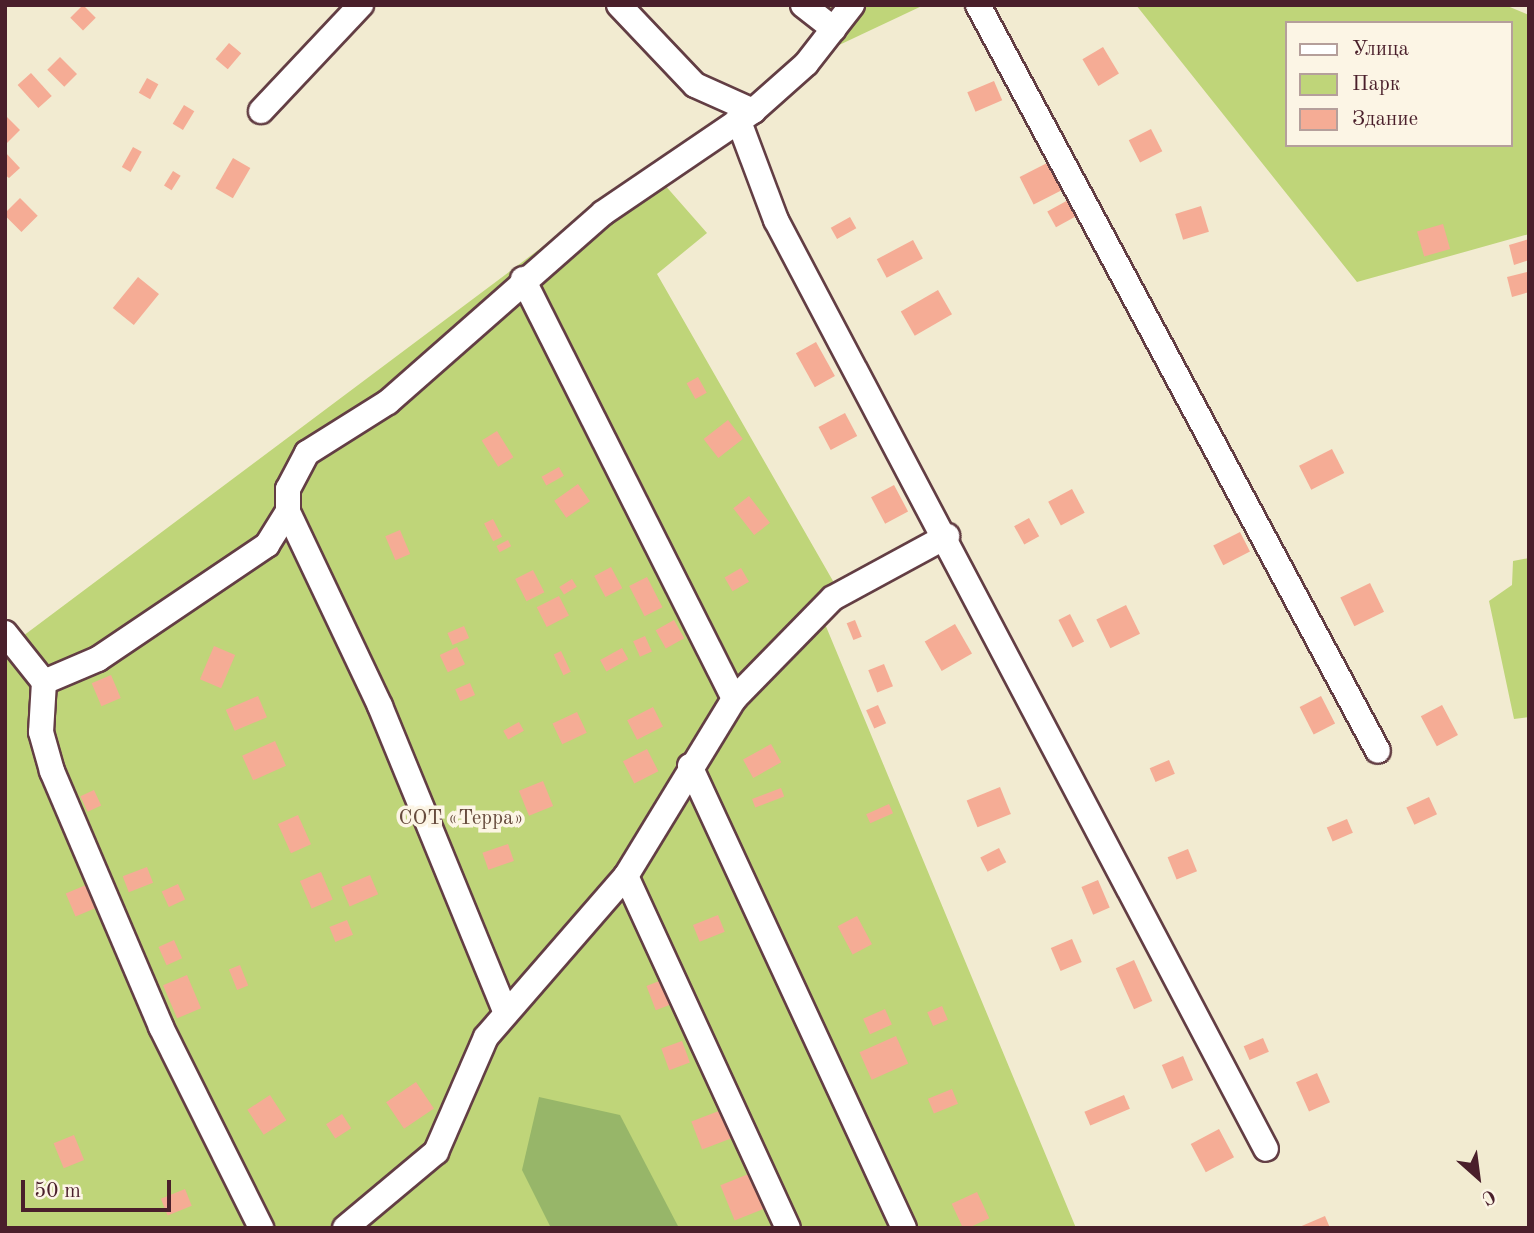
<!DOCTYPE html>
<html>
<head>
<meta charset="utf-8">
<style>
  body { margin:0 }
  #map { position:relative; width:1534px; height:1233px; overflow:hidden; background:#f2ebd1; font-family:"Old Standard TT",serif }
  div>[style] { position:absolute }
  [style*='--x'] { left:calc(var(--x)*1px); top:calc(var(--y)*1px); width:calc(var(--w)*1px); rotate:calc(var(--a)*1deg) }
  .green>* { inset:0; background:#bfd579 }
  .forest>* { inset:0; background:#97b669 }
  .building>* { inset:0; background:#f5ac95; transform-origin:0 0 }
  .roads { filter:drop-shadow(2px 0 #633e44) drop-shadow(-2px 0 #633e44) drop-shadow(0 2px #633e44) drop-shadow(0 -2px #633e44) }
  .minor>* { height:24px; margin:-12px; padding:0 12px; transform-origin:12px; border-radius:12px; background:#fff }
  span { translate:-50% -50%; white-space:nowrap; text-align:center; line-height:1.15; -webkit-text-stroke:7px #fcf5e5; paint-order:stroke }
  .park-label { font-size:21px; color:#674c3e }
  .frame { position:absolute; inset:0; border:7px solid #4a1f2b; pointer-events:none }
  .legend { position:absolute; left:1285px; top:21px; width:228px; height:126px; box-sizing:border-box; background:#fcf5e5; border:2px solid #b59f9b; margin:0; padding:9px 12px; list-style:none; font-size:21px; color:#4a1f2b }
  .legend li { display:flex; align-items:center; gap:14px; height:35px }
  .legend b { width:35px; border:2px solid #b59f9b }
  .north { position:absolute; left:1443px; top:1142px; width:70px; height:70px; -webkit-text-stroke:5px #fcf5e5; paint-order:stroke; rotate:152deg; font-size:19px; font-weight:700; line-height:28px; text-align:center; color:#4a1f2b }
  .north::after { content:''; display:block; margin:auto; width:24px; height:32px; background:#4a1f2b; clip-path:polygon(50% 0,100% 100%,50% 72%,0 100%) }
  .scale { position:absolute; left:21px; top:1180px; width:150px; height:32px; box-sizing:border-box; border:4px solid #4a1f2b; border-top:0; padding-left:9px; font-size:21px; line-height:24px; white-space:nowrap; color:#4a1f2b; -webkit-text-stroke:5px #fcf5e5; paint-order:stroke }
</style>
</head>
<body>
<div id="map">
  <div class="green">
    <div style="clip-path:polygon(810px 5px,924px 5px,837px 46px)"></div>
    <div style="clip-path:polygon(evenodd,1136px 5px,1505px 5px,1529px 15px,1529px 234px,1357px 282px,1136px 5px,1287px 23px,1511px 23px,1511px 145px,1287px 145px,1287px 23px)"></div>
    <div style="clip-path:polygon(649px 167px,707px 233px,657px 274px,833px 581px,825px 624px,1076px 1228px,5px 1228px,5px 618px,23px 636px)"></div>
    <div style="clip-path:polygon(1529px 558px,1529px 717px,1514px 719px,1489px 601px,1512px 585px,1513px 561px)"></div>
  </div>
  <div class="forest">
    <div style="clip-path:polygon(539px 1097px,620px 1115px,679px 1228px,551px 1228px,522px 1170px)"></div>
  </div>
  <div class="building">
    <div style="left:83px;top:5px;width:18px;height:18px;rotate:45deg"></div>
    <div style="left:229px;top:43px;width:16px;height:21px;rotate:40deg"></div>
    <div style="left:1103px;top:47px;width:31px;height:24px;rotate:59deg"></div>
    <div style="left:60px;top:57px;width:24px;height:18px;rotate:45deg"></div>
    <div style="left:31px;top:73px;width:31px;height:18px;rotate:48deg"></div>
    <div style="left:147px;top:78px;width:13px;height:17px;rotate:29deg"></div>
    <div style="left:994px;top:81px;width:21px;height:29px;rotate:67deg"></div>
    <div style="left:184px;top:105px;width:12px;height:22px;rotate:31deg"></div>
    <div style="clip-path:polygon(5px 115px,20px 130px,7px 143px,5px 141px)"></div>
    <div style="left:1151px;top:129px;width:25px;height:25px;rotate:63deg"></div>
    <div style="left:133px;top:147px;width:10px;height:23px;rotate:29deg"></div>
    <div style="clip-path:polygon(5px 152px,20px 168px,9px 178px,5px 175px)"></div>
    <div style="left:233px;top:158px;width:20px;height:35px;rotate:30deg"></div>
    <div style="left:1049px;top:162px;width:31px;height:33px;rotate:63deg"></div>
    <div style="left:173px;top:171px;width:9px;height:17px;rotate:32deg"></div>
    <div style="left:20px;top:198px;width:25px;height:23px;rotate:45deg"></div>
    <div style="left:1070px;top:199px;width:18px;height:26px;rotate:61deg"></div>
    <div style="left:1201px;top:206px;width:27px;height:27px;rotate:73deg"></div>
    <div style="left:850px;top:217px;width:13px;height:22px;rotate:61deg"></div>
    <div style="left:1443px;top:224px;width:26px;height:27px;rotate:74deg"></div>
    <div style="clip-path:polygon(1529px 239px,1529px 260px,1514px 265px,1509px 245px)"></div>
    <div style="left:913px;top:240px;width:21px;height:41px;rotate:62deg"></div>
    <div style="clip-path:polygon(1527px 272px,1529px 292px,1512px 297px,1507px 277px)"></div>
    <div style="left:138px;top:277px;width:27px;height:40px;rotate:39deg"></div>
    <div style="left:938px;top:290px;width:28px;height:43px;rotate:60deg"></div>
    <div style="left:816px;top:342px;width:39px;height:23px;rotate:61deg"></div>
    <div style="left:698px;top:377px;width:18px;height:13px;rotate:61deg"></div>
    <div style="left:845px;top:413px;width:26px;height:30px;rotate:62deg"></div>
    <div style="left:728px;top:420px;width:24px;height:31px;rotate:52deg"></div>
    <div style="left:497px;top:431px;width:31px;height:18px;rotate:58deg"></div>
    <div style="left:1332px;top:449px;width:27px;height:37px;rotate:63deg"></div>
    <div style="left:559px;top:467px;width:10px;height:20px;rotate:61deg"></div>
    <div style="left:578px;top:484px;width:21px;height:29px;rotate:55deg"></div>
    <div style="left:894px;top:485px;width:30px;height:26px;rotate:62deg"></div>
    <div style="left:1072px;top:489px;width:27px;height:27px;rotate:62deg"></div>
    <div style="left:749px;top:496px;width:34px;height:20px;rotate:52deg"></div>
    <div style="left:1029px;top:518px;width:21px;height:17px;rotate:61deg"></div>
    <div style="left:493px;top:519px;width:20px;height:10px;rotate:63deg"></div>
    <div style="left:400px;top:530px;width:26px;height:16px;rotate:67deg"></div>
    <div style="left:1240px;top:532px;width:22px;height:30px;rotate:63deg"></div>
    <div style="left:508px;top:540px;width:7px;height:13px;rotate:63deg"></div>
    <div style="left:611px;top:567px;width:24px;height:19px;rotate:62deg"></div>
    <div style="left:741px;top:568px;width:16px;height:19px;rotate:60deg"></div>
    <div style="left:533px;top:570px;width:25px;height:20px;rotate:63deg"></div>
    <div style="left:647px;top:577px;width:34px;height:20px;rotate:63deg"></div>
    <div style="left:572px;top:579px;width:9px;height:15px;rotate:58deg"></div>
    <div style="left:1370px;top:583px;width:32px;height:33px;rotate:64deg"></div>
    <div style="left:559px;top:596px;width:22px;height:25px;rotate:63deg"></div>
    <div style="left:1126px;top:605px;width:32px;height:33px;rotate:64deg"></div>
    <div style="left:1070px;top:614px;width:31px;height:13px;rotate:63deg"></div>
    <div style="left:674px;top:620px;width:21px;height:21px;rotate:61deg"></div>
    <div style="left:855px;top:620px;width:18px;height:9px;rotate:68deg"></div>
    <div style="left:955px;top:624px;width:34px;height:35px;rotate:60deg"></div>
    <div style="left:464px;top:626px;width:13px;height:18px;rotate:67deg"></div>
    <div style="left:645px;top:636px;width:17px;height:13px;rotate:66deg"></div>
    <div style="left:214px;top:646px;width:23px;height:36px;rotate:23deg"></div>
    <div style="left:457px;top:647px;width:19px;height:19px;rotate:65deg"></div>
    <div style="left:622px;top:648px;width:13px;height:25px;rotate:61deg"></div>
    <div style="left:561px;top:651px;width:23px;height:8px;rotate:65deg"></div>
    <div style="left:884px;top:664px;width:24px;height:17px;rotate:68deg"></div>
    <div style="left:111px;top:675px;width:25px;height:21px;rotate:67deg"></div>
    <div style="left:470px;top:683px;width:13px;height:16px;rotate:67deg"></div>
    <div style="left:258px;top:696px;width:23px;height:35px;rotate:67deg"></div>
    <div style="left:1321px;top:696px;width:31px;height:24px;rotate:63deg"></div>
    <div style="left:878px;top:705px;width:20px;height:13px;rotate:66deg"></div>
    <div style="left:1442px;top:705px;width:34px;height:24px;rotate:62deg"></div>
    <div style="left:653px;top:707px;width:22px;height:29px;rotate:63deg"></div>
    <div style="left:577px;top:712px;width:23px;height:27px;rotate:65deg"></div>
    <div style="left:519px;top:722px;width:10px;height:18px;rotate:61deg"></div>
    <div style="left:275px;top:741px;width:27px;height:36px;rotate:66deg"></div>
    <div style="left:771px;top:744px;width:21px;height:32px;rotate:61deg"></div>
    <div style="left:647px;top:749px;width:25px;height:27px;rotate:63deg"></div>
    <div style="left:1169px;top:760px;width:15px;height:21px;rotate:67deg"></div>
    <div style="left:543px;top:781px;width:27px;height:26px;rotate:68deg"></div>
    <div style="left:1000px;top:787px;width:29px;height:36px;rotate:68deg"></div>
    <div style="left:781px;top:788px;width:9px;height:31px;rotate:69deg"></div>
    <div style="left:94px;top:790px;width:17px;height:15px;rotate:65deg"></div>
    <div style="left:1429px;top:797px;width:19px;height:25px;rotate:65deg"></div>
    <div style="left:889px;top:804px;width:10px;height:25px;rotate:66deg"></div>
    <div style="left:298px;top:815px;width:32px;height:22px;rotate:66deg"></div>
    <div style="left:1347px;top:819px;width:15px;height:22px;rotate:67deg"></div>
    <div style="left:508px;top:844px;width:18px;height:27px;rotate:71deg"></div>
    <div style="left:999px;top:848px;width:16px;height:21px;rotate:63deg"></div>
    <div style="left:1188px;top:849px;width:24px;height:22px;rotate:68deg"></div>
    <div style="left:147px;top:867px;width:17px;height:26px;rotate:69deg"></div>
    <div style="left:321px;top:872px;width:30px;height:23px;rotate:67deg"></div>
    <div style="left:370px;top:875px;width:21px;height:31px;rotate:67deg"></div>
    <div style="left:1098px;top:880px;width:30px;height:18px;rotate:67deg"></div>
    <div style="left:178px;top:884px;width:17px;height:18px;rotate:65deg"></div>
    <div style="left:86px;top:885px;width:25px;height:22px;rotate:67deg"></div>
    <div style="left:718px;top:915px;width:18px;height:27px;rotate:68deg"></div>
    <div style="left:857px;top:916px;width:32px;height:22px;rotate:62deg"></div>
    <div style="left:347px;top:920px;width:16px;height:19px;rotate:68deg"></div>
    <div style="left:1072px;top:939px;width:25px;height:23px;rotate:67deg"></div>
    <div style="left:174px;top:940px;width:20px;height:17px;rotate:66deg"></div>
    <div style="left:1134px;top:960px;width:45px;height:20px;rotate:66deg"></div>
    <div style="left:240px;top:965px;width:22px;height:12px;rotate:68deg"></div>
    <div style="left:187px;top:975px;width:36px;height:26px;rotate:67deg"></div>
    <div style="left:667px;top:978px;width:26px;height:22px;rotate:69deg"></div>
    <div style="left:942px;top:1006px;width:15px;height:16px;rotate:67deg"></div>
    <div style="left:885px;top:1009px;width:17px;height:24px;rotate:66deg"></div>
    <div style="left:896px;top:1036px;width:30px;height:40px;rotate:66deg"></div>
    <div style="left:1263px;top:1038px;width:15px;height:21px;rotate:67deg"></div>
    <div style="left:682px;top:1041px;width:23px;height:22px;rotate:70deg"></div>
    <div style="left:1183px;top:1056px;width:26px;height:23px;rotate:67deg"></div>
    <div style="left:1317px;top:1073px;width:32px;height:23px;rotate:66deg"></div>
    <div style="left:416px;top:1082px;width:32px;height:36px;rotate:56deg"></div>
    <div style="left:952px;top:1089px;width:16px;height:26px;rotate:68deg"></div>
    <div style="left:270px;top:1095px;width:30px;height:27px;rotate:57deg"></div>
    <div style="left:1124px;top:1095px;width:15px;height:43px;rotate:67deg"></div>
    <div style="left:724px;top:1109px;width:30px;height:35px;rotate:69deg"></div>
    <div style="left:342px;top:1114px;width:17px;height:19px;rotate:57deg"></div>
    <div style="left:1219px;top:1129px;width:32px;height:32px;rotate:62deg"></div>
    <div style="left:74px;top:1135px;width:27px;height:22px;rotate:68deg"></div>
    <div style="left:751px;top:1173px;width:38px;height:33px;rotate:68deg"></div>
    <div style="left:185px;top:1189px;width:18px;height:26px;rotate:68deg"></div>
    <div style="left:977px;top:1192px;width:29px;height:28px;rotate:65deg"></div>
    <div style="clip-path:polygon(1325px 1216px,1330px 1228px,1297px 1228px)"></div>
  </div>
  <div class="roads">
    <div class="minor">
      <div style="--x:619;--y:5;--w:110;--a:46.5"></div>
      <div style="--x:695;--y:85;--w:64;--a:24.1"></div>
      <div style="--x:803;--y:5;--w:39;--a:38"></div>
      <div style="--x:978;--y:5;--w:846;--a:61.8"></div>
      <div style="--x:261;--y:111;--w:146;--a:-46.7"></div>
      <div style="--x:738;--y:119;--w:108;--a:69.4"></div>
      <div style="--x:776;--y:220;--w:1050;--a:62.19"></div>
      <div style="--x:523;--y:279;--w:470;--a:63.3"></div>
      <div style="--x:288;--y:512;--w:215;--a:64.6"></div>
      <div style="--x:380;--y:706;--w:330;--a:67.7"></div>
      <div style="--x:5;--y:633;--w:63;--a:51.5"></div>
      <div style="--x:44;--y:682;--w:50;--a:93.4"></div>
      <div style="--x:41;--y:732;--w:41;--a:74.2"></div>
      <div style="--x:52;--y:771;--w:278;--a:66.9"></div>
      <div style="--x:161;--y:1027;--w:225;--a:63.5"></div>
      <div style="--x:44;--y:682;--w:59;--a:-23.1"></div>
      <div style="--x:98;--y:659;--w:204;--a:-34"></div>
      <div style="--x:267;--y:545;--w:39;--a:-58"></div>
      <div style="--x:288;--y:512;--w:23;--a:-90"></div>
      <div style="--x:288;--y:489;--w:41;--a:-62.2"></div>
      <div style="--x:307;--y:453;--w:96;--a:-32.2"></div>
      <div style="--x:388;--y:402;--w:286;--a:-41.3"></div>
      <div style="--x:603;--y:213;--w:181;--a:-34.2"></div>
      <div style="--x:753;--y:111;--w:71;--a:-41.6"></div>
      <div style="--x:806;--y:64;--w:75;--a:-52.1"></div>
      <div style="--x:690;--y:766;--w:509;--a:65.15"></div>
      <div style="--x:626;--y:876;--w:387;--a:65.3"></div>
      <div style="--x:345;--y:1228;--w:119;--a:-39.9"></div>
      <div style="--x:436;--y:1152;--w:125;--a:-66.5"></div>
      <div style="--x:486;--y:1037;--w:213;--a:-49"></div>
      <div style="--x:626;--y:876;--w:207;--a:-58.6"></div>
      <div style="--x:734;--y:699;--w:141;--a:-45.6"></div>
      <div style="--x:833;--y:598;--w:130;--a:-28.5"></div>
    </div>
  </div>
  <div class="park-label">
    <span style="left:461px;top:819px">СОТ «Терра»</span>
  </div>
  <div class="frame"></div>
  <ul class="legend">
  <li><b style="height:9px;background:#fff"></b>Улица</li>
  <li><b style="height:19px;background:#bfd579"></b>Парк</li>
  <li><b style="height:19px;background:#f5ac95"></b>Здание</li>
  </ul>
  <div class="north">С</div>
  <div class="scale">50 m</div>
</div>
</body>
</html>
